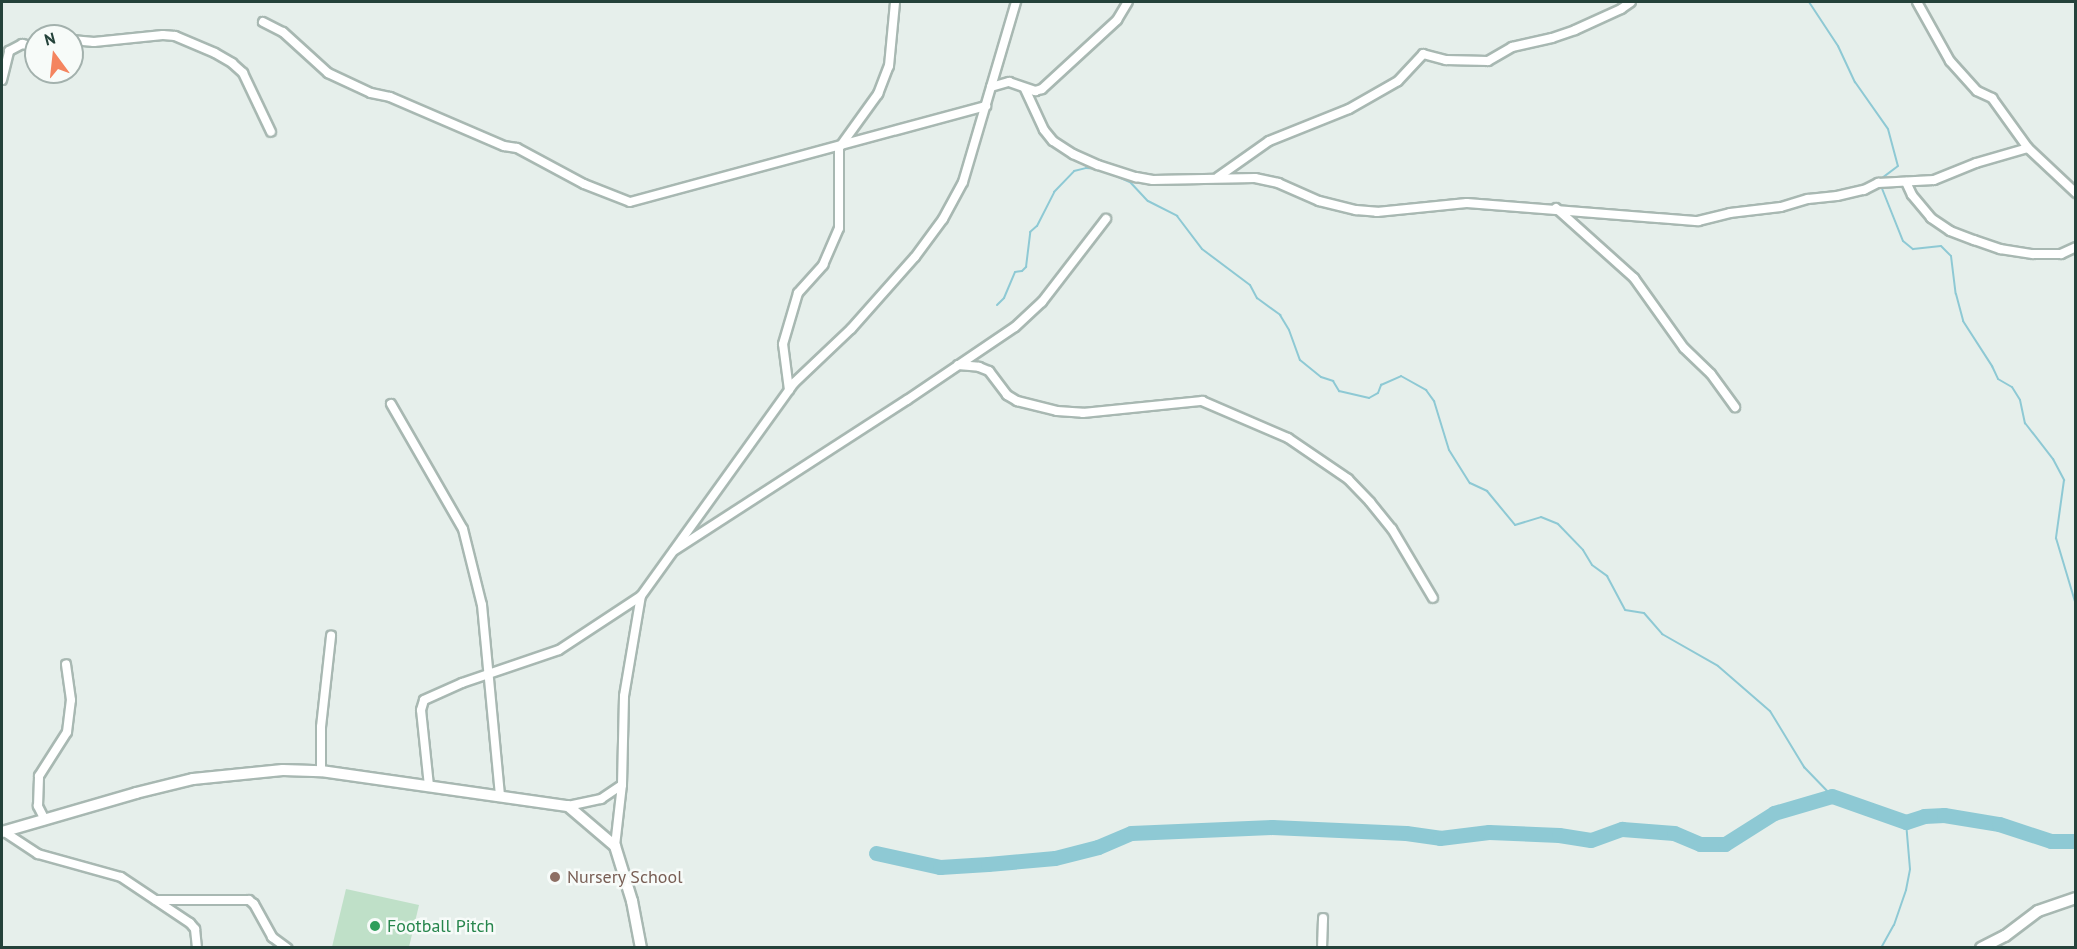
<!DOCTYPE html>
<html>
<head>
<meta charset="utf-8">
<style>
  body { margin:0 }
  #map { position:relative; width:2077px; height:949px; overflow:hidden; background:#e6efeb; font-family:"PT Sans",sans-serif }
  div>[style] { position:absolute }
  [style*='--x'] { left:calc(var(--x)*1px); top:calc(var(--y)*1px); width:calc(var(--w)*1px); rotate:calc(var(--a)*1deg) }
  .green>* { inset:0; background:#bfe0c8 }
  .stream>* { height:2px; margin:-1px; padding:0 1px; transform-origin:1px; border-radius:1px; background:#8ec9d4 }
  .river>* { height:15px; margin:-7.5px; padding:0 7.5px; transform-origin:7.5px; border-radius:7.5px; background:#8ec9d4 }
  .roads { filter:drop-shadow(2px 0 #a8b8b2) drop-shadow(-2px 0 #a8b8b2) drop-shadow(0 2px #a8b8b2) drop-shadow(0 -2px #a8b8b2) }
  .minor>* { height:8px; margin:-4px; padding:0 4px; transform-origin:4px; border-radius:4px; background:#fff }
  .tertiary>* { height:10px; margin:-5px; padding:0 5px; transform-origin:5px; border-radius:5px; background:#fff }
  .dots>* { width:16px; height:16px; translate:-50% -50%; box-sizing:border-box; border:3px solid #f7fbf9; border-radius:50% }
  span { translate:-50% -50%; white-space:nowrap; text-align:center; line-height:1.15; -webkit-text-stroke:5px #f7fbf9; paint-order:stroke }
  .education-label { font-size:18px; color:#785e54 }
  .left { translate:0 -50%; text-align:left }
  .leisure-label { font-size:18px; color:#27864d }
  .frame { position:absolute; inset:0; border:3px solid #24423a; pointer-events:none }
  .north { position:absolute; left:24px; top:24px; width:60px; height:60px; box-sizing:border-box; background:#f7fbf9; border:2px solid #a3b1ad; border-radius:50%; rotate:345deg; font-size:16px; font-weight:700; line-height:24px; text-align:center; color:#24423a }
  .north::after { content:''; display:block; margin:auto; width:21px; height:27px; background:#f4845f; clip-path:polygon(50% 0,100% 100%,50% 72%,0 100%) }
</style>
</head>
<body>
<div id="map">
  <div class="green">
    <div style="clip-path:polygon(346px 889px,419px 905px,409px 947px,332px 947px)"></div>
  </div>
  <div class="stream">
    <div style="--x:1809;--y:2;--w:53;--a:56.6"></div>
    <div style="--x:1838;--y:46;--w:40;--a:65"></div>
    <div style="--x:1855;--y:82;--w:57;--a:54.9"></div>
    <div style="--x:1888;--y:129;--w:38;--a:75"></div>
    <div style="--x:1898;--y:166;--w:21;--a:143"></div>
    <div style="--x:1105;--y:171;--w:27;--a:24"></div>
    <div style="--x:1130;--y:182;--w:26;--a:47"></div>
    <div style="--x:1148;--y:201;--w:33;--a:27"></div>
    <div style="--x:1177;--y:216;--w:41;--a:52.9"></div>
    <div style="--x:1202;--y:249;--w:60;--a:36.9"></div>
    <div style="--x:1250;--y:285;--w:15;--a:62"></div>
    <div style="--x:1257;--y:298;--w:29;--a:36"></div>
    <div style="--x:1280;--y:315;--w:17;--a:59"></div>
    <div style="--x:1289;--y:330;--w:32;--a:70"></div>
    <div style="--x:1300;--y:360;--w:27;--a:39"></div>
    <div style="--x:1321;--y:377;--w:13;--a:18"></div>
    <div style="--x:1333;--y:381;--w:12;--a:59"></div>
    <div style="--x:1339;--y:391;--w:31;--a:13"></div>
    <div style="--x:1369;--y:398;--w:10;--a:-29"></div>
    <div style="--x:1378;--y:393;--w:9;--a:-69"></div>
    <div style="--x:1381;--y:385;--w:22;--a:-24"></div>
    <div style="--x:1401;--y:376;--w:29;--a:29"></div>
    <div style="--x:1426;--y:390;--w:14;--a:54"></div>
    <div style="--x:1434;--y:401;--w:51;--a:73"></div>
    <div style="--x:1449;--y:450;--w:39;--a:58"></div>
    <div style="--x:1470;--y:483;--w:19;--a:25"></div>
    <div style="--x:1487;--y:491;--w:44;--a:50.5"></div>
    <div style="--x:1515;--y:525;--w:27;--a:-17"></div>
    <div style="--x:1541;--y:517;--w:18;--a:22"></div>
    <div style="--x:1558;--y:524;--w:36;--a:46"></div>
    <div style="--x:1583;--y:550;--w:17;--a:59"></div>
    <div style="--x:1592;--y:565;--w:19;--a:36"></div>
    <div style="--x:1607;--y:576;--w:38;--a:62"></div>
    <div style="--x:1625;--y:610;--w:19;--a:9"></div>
    <div style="--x:1644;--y:613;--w:28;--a:49"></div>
    <div style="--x:1662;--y:634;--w:64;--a:29.7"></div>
    <div style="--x:1718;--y:666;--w:69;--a:40.9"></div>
    <div style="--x:1770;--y:711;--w:66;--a:58.7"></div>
    <div style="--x:1804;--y:767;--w:40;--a:46"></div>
    <div style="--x:1881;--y:186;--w:59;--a:68.2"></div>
    <div style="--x:1903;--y:241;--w:13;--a:39"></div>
    <div style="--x:1913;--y:249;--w:28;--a:-6"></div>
    <div style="--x:1941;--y:246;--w:14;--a:45"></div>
    <div style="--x:1951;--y:256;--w:38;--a:83"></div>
    <div style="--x:1956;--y:294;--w:28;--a:75"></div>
    <div style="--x:1963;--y:321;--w:54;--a:57.2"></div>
    <div style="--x:1992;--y:366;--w:14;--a:65"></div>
    <div style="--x:1998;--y:379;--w:16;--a:30"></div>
    <div style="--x:2012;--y:387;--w:15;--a:58"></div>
    <div style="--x:2020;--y:400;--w:24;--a:78"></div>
    <div style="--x:2025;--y:423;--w:46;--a:52.1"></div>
    <div style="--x:2053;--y:459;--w:24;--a:62"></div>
    <div style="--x:2064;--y:480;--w:59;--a:97.9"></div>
    <div style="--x:2056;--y:538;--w:70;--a:73.4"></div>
    <div style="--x:997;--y:305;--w:10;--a:-45"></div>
    <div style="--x:1004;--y:298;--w:28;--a:-67"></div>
    <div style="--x:1015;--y:272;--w:7;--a:-8"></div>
    <div style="--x:1022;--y:271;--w:6;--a:-45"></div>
    <div style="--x:1026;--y:267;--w:35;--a:-83"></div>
    <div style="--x:1030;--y:232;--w:9;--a:-41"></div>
    <div style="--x:1037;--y:226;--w:38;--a:-63"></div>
    <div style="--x:1054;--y:192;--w:29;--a:-46"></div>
    <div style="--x:1074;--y:171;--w:12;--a:-14"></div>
    <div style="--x:1086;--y:168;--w:14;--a:4"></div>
    <div style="--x:1881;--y:948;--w:26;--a:-61"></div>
    <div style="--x:1894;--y:925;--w:37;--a:-71"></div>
    <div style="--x:1906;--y:890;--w:21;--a:-79"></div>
    <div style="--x:1910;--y:869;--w:47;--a:-94.9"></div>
  </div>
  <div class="river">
    <div style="--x:876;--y:853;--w:66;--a:12.3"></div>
    <div style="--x:940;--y:867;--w:48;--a:-3.6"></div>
    <div style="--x:988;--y:864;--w:67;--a:-5.1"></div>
    <div style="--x:1055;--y:858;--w:44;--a:-14.3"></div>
    <div style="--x:1098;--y:847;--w:36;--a:-23"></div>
    <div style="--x:1131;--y:833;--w:141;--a:-2.4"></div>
    <div style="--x:1272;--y:827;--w:134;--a:2.6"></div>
    <div style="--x:1406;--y:833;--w:34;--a:8"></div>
    <div style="--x:1440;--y:838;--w:49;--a:-7"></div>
    <div style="--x:1489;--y:832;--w:70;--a:2.5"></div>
    <div style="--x:1559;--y:835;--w:32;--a:9"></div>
    <div style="--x:1591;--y:840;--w:33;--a:-20"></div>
    <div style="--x:1622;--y:829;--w:52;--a:4.4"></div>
    <div style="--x:1674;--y:833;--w:28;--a:23"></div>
    <div style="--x:1700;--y:844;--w:25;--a:0"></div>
    <div style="--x:1725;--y:844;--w:58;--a:-32.3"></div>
    <div style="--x:1774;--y:813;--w:60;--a:-16.3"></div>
    <div style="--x:1832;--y:796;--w:78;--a:19.4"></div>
    <div style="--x:1906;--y:822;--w:19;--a:-18"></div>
    <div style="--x:1924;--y:816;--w:20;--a:-3"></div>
    <div style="--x:1944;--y:815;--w:56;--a:9.3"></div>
    <div style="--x:1999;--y:824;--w:55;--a:18.1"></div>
    <div style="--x:2051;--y:841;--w:25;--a:0"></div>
  </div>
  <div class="roads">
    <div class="minor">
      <div style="--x:1917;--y:2;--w:68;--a:60.8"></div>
      <div style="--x:1950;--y:61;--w:40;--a:48"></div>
      <div style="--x:1977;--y:91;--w:17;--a:25"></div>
      <div style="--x:1992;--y:98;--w:62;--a:54.2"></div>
      <div style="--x:2028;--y:148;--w:66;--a:43.2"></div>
      <div style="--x:263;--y:22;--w:22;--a:27"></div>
      <div style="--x:283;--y:32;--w:61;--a:42.3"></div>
      <div style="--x:328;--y:73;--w:47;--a:24.9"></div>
      <div style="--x:371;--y:93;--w:19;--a:12"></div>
      <div style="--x:390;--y:97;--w:124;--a:23.3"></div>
      <div style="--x:504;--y:146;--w:13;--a:9"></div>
      <div style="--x:517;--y:148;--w:76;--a:28.2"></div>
      <div style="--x:584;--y:184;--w:49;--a:21.4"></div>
      <div style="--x:630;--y:202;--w:369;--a:-15.1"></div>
      <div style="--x:72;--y:40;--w:22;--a:5"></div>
      <div style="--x:94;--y:42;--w:69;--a:-5.8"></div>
      <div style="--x:163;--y:35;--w:12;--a:5"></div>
      <div style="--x:175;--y:36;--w:43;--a:23"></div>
      <div style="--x:215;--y:53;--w:20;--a:30"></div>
      <div style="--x:232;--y:63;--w:15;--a:42"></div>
      <div style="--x:243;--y:73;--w:65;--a:64.6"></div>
      <div style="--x:2;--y:80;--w:30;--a:-76"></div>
      <div style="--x:9;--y:51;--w:15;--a:-28"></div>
      <div style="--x:22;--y:44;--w:14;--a:12"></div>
      <div style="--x:991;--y:87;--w:19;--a:-16"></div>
      <div style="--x:1009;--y:82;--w:28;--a:19"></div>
      <div style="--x:1035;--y:91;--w:7;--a:-16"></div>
      <div style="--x:1042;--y:89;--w:102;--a:-42.6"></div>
      <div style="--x:1117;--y:20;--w:21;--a:-59"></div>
      <div style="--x:1025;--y:89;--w:45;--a:65.1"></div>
      <div style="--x:1044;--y:130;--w:14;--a:51"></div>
      <div style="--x:1053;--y:141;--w:24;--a:33"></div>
      <div style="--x:1073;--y:154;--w:27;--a:24"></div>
      <div style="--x:1098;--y:165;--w:40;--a:18"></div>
      <div style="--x:1136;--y:177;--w:17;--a:10"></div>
      <div style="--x:1153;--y:180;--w:102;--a:-1.1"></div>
      <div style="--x:1255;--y:178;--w:24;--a:12"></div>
      <div style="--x:1278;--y:183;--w:45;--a:23.7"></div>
      <div style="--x:1319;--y:201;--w:38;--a:14"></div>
      <div style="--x:1356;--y:210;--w:21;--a:5"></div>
      <div style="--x:1377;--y:212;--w:90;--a:-5.7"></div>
      <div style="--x:1467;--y:203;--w:232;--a:4.5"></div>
      <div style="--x:1698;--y:221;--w:33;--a:-14"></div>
      <div style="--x:1730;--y:213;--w:51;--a:-6.7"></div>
      <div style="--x:1781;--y:207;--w:28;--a:-17"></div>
      <div style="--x:1808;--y:199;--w:29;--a:-6"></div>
      <div style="--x:1837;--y:196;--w:28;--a:-13"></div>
      <div style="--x:1864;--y:190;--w:16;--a:-27"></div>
      <div style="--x:1878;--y:183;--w:56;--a:-3.1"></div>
      <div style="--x:1934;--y:180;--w:45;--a:-22"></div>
      <div style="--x:1976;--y:163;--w:54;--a:-16.1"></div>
      <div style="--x:1218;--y:177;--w:62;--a:-35.2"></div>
      <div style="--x:1269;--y:141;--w:86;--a:-21.8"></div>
      <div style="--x:1349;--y:109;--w:56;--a:-29.7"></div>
      <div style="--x:1398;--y:81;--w:37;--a:-47"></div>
      <div style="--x:1423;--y:54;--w:24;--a:15"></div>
      <div style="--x:1446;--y:60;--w:42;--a:1.4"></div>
      <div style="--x:1488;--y:61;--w:28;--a:-30"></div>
      <div style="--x:1512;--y:47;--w:41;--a:-12.7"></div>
      <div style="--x:1552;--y:38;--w:24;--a:-19"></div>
      <div style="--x:1575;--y:30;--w:51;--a:-24.5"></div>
      <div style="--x:1621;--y:9;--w:12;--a:-35"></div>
      <div style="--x:1906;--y:182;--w:14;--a:65"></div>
      <div style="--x:1912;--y:195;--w:30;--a:50"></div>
      <div style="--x:1931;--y:218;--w:23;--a:34"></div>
      <div style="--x:1950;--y:231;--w:26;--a:21"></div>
      <div style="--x:1974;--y:240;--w:28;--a:19"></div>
      <div style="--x:2000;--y:249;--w:33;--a:9"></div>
      <div style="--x:2033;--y:254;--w:28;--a:0"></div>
      <div style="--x:2061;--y:254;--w:17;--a:-25"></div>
      <div style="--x:1556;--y:208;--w:105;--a:41.9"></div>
      <div style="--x:1634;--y:278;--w:86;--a:54.5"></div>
      <div style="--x:1684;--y:348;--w:37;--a:44"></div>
      <div style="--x:1711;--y:374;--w:41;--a:54"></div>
      <div style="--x:958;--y:365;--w:21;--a:5"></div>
      <div style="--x:979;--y:367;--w:11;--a:22"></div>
      <div style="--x:989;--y:371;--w:30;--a:53"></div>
      <div style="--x:1007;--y:395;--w:12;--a:31"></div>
      <div style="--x:1017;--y:401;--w:41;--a:14"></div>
      <div style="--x:1057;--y:411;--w:26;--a:4"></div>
      <div style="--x:1083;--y:413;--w:120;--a:-5.8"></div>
      <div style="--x:1202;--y:401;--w:94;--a:23.3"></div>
      <div style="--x:1288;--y:438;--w:73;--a:34.3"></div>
      <div style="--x:1348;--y:479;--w:32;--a:46"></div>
      <div style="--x:1370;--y:502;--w:35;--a:51"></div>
      <div style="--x:1392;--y:529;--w:80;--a:59.3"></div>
      <div style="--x:789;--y:390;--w:46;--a:-97.4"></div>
      <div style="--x:783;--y:344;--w:53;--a:-73.6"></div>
      <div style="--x:798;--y:293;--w:38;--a:-48"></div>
      <div style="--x:823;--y:265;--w:40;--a:-66.6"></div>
      <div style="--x:839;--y:228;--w:80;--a:-90"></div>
      <div style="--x:839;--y:148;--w:67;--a:-54.2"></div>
      <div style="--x:878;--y:94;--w:30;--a:-69"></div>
      <div style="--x:889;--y:66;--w:64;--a:-84.6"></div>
      <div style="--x:391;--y:404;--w:144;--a:60.1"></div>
      <div style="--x:463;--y:529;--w:78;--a:76"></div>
      <div style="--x:482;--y:605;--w:191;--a:84.6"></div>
      <div style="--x:675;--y:550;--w:276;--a:-32.9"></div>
      <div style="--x:907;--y:400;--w:130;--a:-34.1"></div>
      <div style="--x:1015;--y:327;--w:37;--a:-43"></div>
      <div style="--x:1042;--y:302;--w:105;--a:-52.4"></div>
      <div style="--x:321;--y:771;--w:44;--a:-90"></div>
      <div style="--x:321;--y:727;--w:92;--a:-83.7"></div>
      <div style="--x:429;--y:786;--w:76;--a:-96"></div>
      <div style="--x:421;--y:710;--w:10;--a:-73"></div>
      <div style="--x:424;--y:700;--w:42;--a:-24.1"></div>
      <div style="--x:462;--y:683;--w:102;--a:-18.8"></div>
      <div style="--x:559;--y:650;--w:98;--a:-33.4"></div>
      <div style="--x:568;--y:806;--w:34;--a:-12"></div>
      <div style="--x:601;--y:799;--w:25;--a:-34"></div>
      <div style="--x:45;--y:820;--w:16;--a:-117"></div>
      <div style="--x:38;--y:806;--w:30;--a:-88"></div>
      <div style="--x:39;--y:776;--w:52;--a:-57.5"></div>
      <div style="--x:67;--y:732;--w:32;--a:-83"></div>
      <div style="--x:71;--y:700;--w:36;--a:-98"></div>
      <div style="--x:3;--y:831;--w:42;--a:33.3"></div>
      <div style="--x:38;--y:854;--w:86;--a:15.5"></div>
      <div style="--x:121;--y:877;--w:83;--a:33.7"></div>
      <div style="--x:190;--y:923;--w:8;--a:50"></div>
      <div style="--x:195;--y:929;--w:19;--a:84"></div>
      <div style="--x:615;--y:846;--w:61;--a:-83.5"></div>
      <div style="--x:622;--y:785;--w:89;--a:-88.7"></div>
      <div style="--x:624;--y:696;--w:101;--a:-80.4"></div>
      <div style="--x:641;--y:596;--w:262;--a:-54.3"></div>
      <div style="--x:794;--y:383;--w:79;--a:-43.5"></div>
      <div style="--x:851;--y:329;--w:96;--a:-48.4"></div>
      <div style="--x:915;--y:257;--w:47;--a:-53.6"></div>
      <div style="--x:943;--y:219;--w:42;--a:-61.6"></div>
      <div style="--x:963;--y:182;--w:188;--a:-73.6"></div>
      <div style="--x:156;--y:900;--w:93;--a:0"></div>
      <div style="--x:249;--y:900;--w:6;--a:39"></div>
      <div style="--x:254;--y:904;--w:38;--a:61"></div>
      <div style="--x:272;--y:937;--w:19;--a:36"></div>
      <div style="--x:1322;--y:948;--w:30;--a:-88"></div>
    </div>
    <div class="tertiary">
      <div style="--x:2;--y:832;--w:140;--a:-16.2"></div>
      <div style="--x:136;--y:793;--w:59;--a:-13.8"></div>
      <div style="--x:193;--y:779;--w:90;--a:-5.7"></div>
      <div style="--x:283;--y:770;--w:38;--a:2"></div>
      <div style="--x:321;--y:771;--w:249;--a:8.1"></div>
      <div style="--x:568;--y:806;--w:62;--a:40.4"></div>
      <div style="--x:615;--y:846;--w:58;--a:72.8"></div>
      <div style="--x:632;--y:901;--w:48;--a:79.2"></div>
      <div style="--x:1981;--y:948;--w:27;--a:-27"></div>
      <div style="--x:2005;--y:936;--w:41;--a:-37.1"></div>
      <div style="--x:2038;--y:911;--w:40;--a:-18.9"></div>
    </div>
  </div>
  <div class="dots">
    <div style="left:555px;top:877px;background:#8d6e63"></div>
    <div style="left:375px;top:926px;background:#2e9e5b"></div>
  </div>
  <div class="education-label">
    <span class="left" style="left:567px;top:877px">Nursery School</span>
  </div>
  <div class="leisure-label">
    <span class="left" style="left:387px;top:926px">Football Pitch</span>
  </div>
  <div class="frame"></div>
  <div class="north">N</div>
</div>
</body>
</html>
